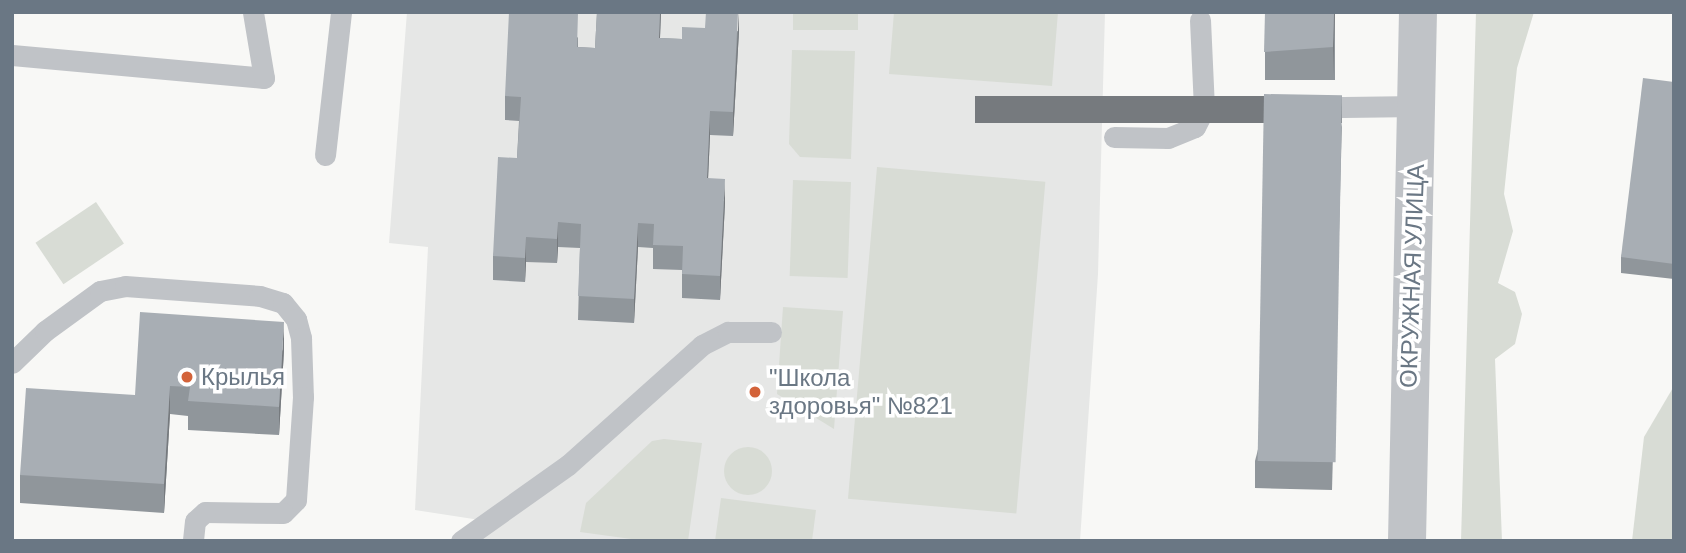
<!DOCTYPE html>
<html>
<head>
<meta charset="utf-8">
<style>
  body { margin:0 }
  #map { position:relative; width:1686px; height:553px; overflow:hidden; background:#f8f8f6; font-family:Helvetica,sans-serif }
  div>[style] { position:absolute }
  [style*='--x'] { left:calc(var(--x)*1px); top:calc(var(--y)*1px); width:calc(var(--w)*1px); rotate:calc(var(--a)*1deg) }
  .built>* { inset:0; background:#e6e7e6 }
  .green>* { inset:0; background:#d8dcd5; transform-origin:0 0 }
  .round { border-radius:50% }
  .lane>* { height:21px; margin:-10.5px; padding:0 10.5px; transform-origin:10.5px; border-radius:10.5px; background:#c0c3c7 }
  .street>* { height:38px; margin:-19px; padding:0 19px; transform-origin:19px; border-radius:19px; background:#c0c3c7 }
  .wall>* { inset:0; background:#90969b; transform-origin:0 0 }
  .shaded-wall>* { inset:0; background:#767a7e; transform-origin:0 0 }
  .building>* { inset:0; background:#a8aeb4; transform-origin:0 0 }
  .dots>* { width:19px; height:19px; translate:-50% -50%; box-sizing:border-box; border:4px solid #fff; border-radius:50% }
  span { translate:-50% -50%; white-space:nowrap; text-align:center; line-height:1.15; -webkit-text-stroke:7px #fff; paint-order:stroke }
  .street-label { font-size:24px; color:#6a7784 }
  .poi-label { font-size:24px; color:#6a7784 }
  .left { translate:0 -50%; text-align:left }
  .frame { position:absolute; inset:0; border:14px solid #6a7784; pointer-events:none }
</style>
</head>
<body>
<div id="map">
  <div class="built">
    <div style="clip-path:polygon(407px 12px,1105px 12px,1098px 274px,1080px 541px,480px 541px,468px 533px,480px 520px,415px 510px,428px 247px,389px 243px)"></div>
  </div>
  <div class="green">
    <div style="left:793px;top:12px;width:65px;height:18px"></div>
    <div style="clip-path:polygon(894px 12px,1058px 12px,1052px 86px,889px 74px)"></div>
    <div style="clip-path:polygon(1476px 12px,1534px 12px,1517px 68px,1504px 194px,1513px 231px,1498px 283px,1515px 292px,1522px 314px,1515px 344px,1495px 359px,1502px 541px,1461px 541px)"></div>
    <div style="clip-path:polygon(792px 50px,855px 51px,851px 159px,800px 157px,789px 144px)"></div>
    <div style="left:877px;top:167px;width:169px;height:333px;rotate:5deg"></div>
    <div style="left:793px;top:180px;width:58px;height:96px;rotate:2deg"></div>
    <div style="left:96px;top:202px;width:50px;height:73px;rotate:56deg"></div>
    <div style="clip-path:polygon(783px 307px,843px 311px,834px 429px,777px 394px)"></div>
    <div style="clip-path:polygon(1674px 386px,1674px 541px,1632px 541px,1644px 437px)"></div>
    <div style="clip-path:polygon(664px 439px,702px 443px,688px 541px,646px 541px,580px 532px,586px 503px,652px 441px)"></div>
    <div class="round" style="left:724px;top:447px;width:48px;height:48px"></div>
    <div style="clip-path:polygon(721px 498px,816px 510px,812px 541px,715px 541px)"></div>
  </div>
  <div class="lane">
    <div style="--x:1200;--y:20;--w:89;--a:87.4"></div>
    <div style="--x:12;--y:55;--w:253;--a:5.2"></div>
    <div style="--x:264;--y:78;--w:67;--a:-99.5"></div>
    <div style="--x:1114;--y:137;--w:54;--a:1.1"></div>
    <div style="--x:1168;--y:138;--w:29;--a:-22"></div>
    <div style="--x:1195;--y:127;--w:20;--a:-63"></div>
    <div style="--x:1204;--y:109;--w:214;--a:-0.8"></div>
    <div style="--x:325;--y:155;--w:144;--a:-83.6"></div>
    <div style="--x:12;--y:363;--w:46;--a:-44.1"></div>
    <div style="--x:45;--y:331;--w:68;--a:-36"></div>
    <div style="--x:100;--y:291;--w:25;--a:-11"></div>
    <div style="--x:125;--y:286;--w:135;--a:4.2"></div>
    <div style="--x:260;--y:296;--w:24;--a:17"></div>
    <div style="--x:283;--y:303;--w:21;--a:51"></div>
    <div style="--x:296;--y:319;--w:20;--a:75"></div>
    <div style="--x:301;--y:338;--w:59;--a:88.1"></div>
    <div style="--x:303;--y:397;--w:103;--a:93.9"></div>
    <div style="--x:296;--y:500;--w:18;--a:135"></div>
    <div style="--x:283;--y:513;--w:78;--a:-179.3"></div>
    <div style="--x:205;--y:512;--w:13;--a:138"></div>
    <div style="--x:195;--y:521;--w:20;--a:96"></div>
    <div style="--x:461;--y:541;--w:131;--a:-35.4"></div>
    <div style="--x:568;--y:465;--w:180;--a:-41.8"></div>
    <div style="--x:702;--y:345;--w:29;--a:-27"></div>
    <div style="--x:728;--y:332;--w:43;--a:0"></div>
  </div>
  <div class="street">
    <div style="--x:1407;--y:541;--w:529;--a:-88.81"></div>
  </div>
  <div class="wall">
    <div style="clip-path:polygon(597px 12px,661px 12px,660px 38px,682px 39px,739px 31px,733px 136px,710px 135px,708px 178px,725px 203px,720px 300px,682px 298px,682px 270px,653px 269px,653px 248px,638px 247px,634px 323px,578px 320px,580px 248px,558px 247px,557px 263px,526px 262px,525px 282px,493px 280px,493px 256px,517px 158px,519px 121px,505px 120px,505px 96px,578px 37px,578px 47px,595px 48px)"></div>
    <div style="left:1265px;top:12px;width:70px;height:68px"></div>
    <div style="clip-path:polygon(1674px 82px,1674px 279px,1621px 273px,1621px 257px)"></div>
    <div style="clip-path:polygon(1342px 123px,1332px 490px,1255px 488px,1255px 461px)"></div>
    <div style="clip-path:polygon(284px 350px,279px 435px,188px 430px,188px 416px,170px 414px,164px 513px,20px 503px,20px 475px,135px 395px)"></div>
  </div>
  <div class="shaded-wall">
    <div style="clip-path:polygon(660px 12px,661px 12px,659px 62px,659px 38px)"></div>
    <div style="clip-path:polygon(739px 12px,739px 31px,733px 136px,733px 112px)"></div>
    <div style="clip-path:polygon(1334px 12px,1335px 12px,1333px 75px,1333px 47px)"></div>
    <div style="left:1342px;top:96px;width:27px;height:367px;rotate:90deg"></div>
    <div style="clip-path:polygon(710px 111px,710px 135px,707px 203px,707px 178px)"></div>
    <div style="clip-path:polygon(725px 179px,725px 203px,720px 300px,720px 276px)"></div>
    <div style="clip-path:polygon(558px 222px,558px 247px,557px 263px,557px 239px)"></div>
    <div style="clip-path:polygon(638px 223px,638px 247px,634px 323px,634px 299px)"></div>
    <div style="clip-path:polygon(526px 237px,526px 262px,525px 282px,525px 258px)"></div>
    <div style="clip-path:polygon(284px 322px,284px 350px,279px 435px,279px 407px)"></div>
    <div style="clip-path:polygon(170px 386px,170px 414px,164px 513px,164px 484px)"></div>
  </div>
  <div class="building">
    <div style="clip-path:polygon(509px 12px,578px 13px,577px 47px,595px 48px,597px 12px,660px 12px,659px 38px,682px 39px,682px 27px,705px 28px,706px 12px,738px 12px,733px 112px,710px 111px,707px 178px,725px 179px,720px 276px,682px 274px,683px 246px,653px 245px,654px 224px,638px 223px,634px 299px,578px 296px,581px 224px,558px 222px,557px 239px,526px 237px,525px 258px,493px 256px,498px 157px,517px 158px,521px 97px,505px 96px)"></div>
    <div style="clip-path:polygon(1265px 12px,1334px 12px,1333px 47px,1264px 52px)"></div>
    <div style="clip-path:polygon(1643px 78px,1674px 82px,1674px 264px,1621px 257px)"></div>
    <div style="left:1264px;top:94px;width:78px;height:367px;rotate:1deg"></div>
    <div style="clip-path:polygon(140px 312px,284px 322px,279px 407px,188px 401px,190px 387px,170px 386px,164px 484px,20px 475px,26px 388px,135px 395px)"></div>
  </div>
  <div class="dots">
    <div style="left:187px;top:377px;background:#d3633a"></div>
    <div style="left:755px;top:392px;background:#d3633a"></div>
  </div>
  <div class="street-label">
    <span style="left:1412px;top:276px;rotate:-88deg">ОКРУЖНАЯ УЛИЦА</span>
  </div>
  <div class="poi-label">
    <span class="left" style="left:201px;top:377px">Крылья</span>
    <span class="left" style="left:769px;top:392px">"Школа<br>здоровья" №821</span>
  </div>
  <div class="frame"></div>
</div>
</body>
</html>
